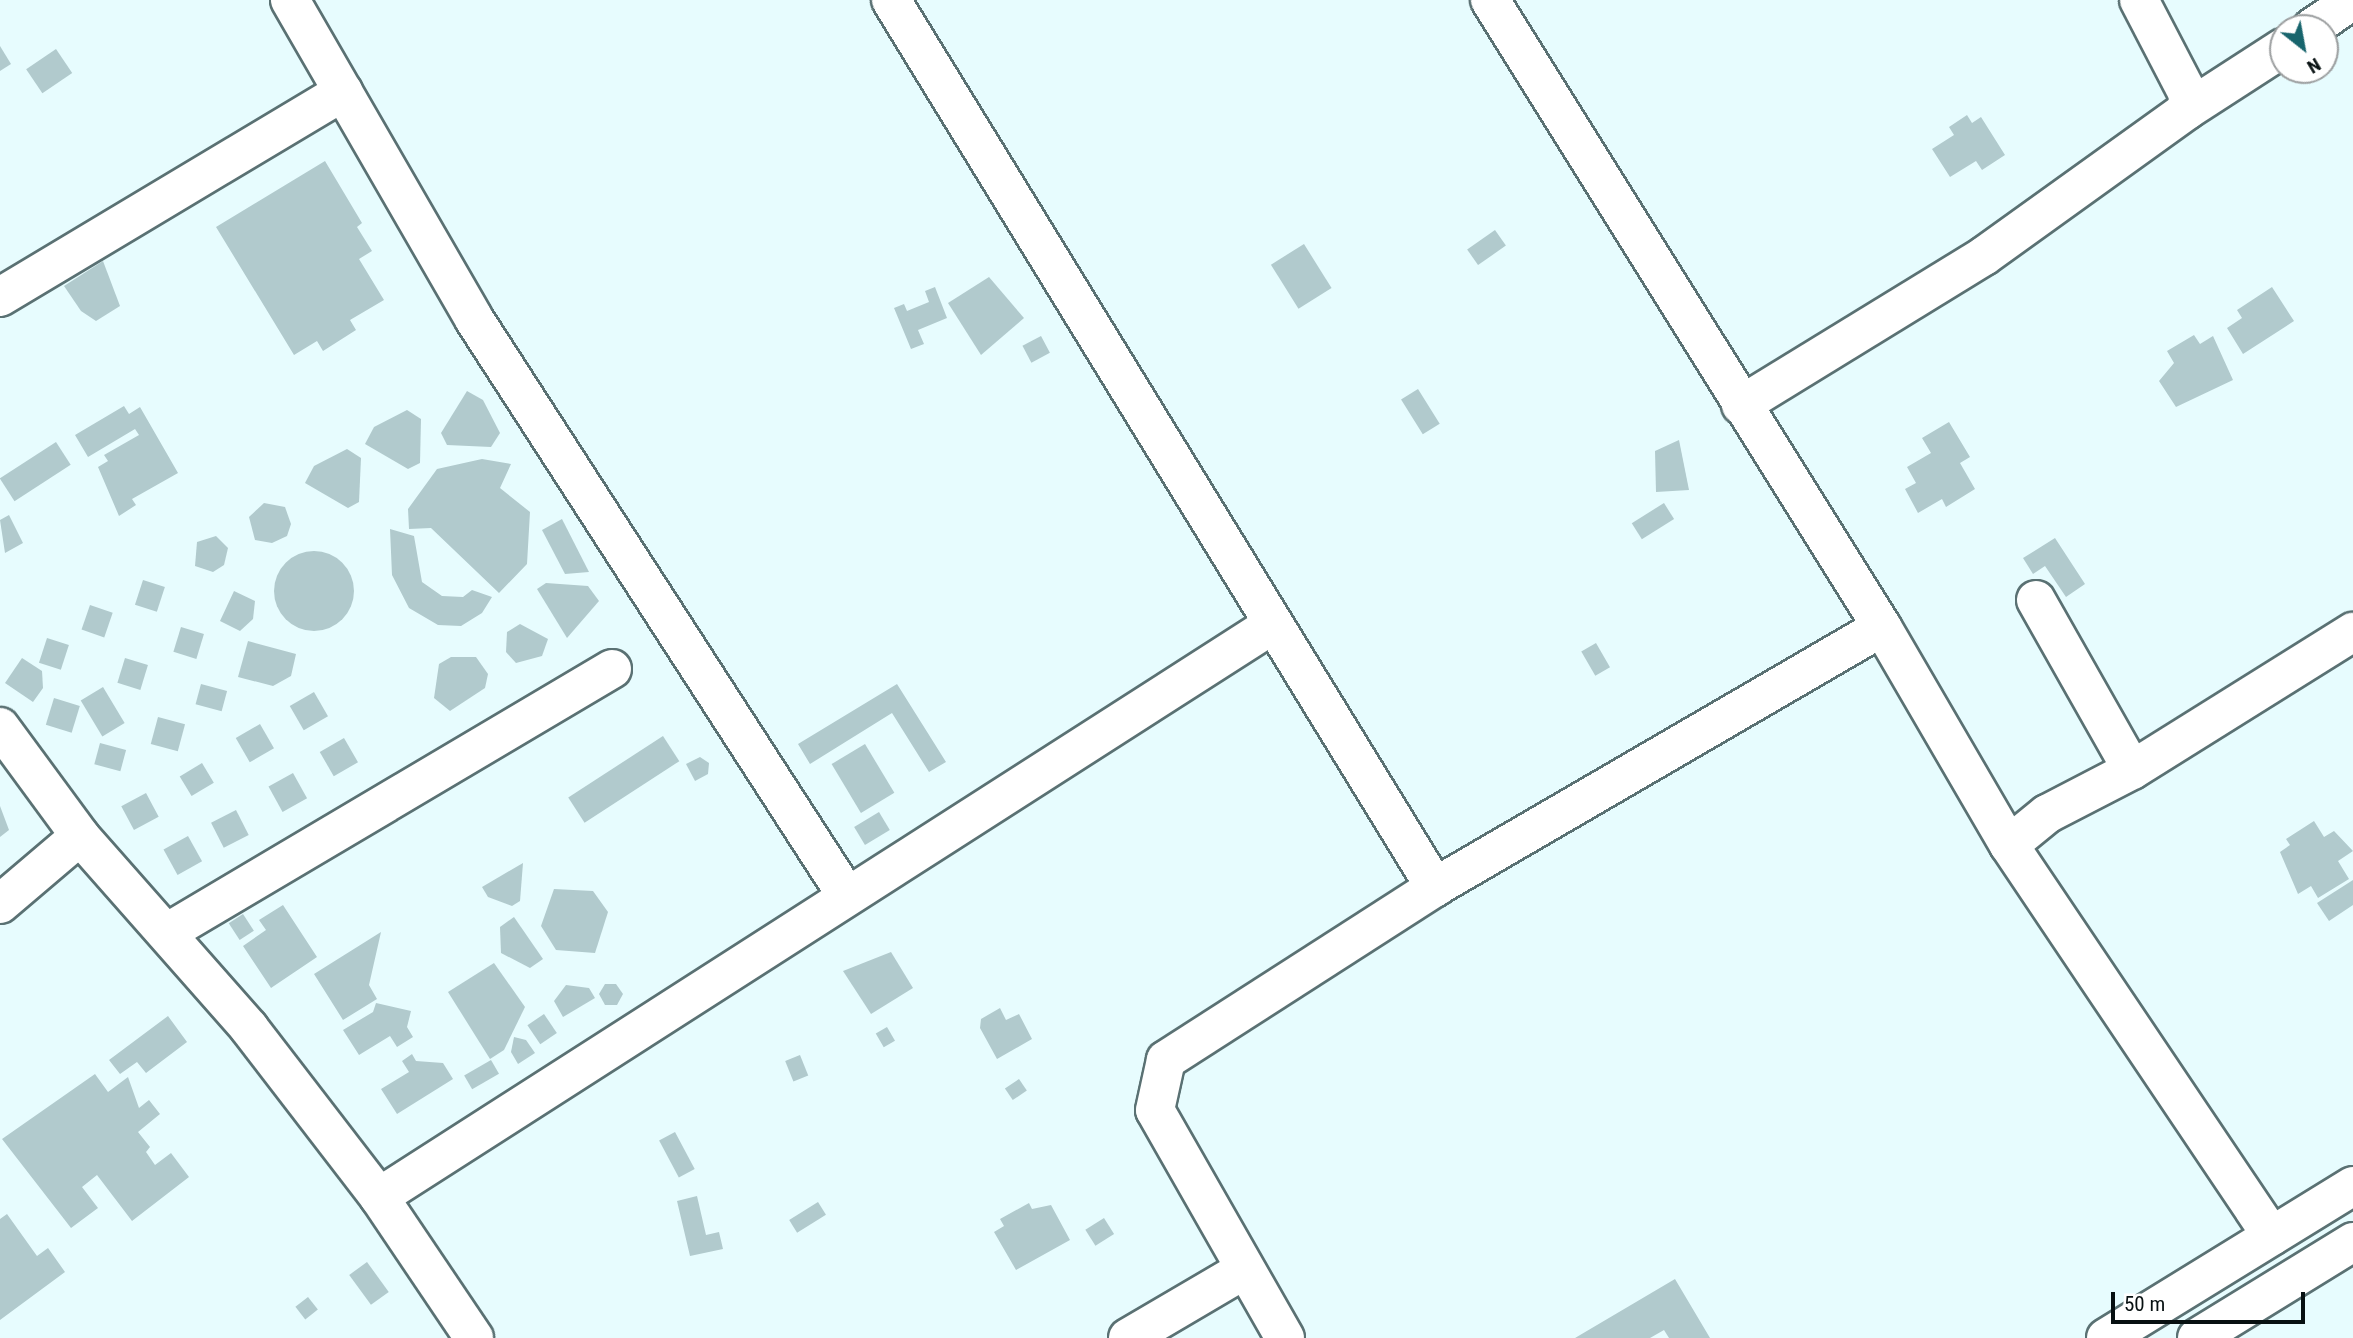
<!DOCTYPE html>
<html>
<head>
<meta charset="utf-8">
<style>
  body { margin:0 }
  #map { position:relative; width:2353px; height:1338px; overflow:hidden; background:#e7fcfe; font-family:"Roboto Condensed",sans-serif }
  div>[style] { position:absolute }
  [style*='--x'] { left:calc(var(--x)*1px); top:calc(var(--y)*1px); width:calc(var(--w)*1px); rotate:calc(var(--a)*1deg) }
  .building>* { inset:0; background:#b1cacd; transform-origin:0 0 }
  .round { border-radius:50% }
  .roads { filter:drop-shadow(2px 0 #5a7173) drop-shadow(-2px 0 #5a7173) drop-shadow(0 2px #5a7173) drop-shadow(0 -2px #5a7173) }
  .minor>* { height:38px; margin:-19px; padding:0 19px; transform-origin:19px; border-radius:19px; background:#fff }
  span { translate:-50% -50%; white-space:nowrap; text-align:center; line-height:1.15; -webkit-text-stroke:5px #fff; paint-order:stroke }
  .north { position:absolute; left:2269px; top:14px; width:70px; height:70px; box-sizing:border-box; background:#fff; border:2px solid #9c9fa0; border-radius:50%; rotate:149deg; font-size:19px; font-weight:700; line-height:28px; text-align:center; color:#071011 }
  .north::after { content:''; display:block; margin:auto; width:24px; height:32px; background:#18656d; clip-path:polygon(50% 0,100% 100%,50% 72%,0 100%) }
  .scale { position:absolute; left:2111px; top:1292px; width:194px; height:32px; box-sizing:border-box; border:4px solid #071011; border-top:0; padding-left:9px; font-size:21px; line-height:24px; white-space:nowrap; color:#071011; -webkit-text-stroke:5px #fff; paint-order:stroke }
</style>
</head>
<body>
<div id="map">
  <div class="building">
    <div style="clip-path:polygon(0 46px,11px 64px,0 71px)"></div>
    <div style="left:56px;top:49px;width:29px;height:36px;rotate:56deg"></div>
    <div style="clip-path:polygon(1967px 115px,1972px 123px,1981px 117px,2005px 155px,1982px 170px,1976px 161px,1950px 177px,1932px 149px,1954px 135px,1949px 127px)"></div>
    <div style="clip-path:polygon(325px 161px,362px 223px,357px 227px,372px 251px,359px 259px,384px 300px,350px 320px,356px 330px,323px 351px,317px 341px,294px 355px,216px 227px)"></div>
    <div style="left:1495px;top:230px;width:19px;height:34px;rotate:55deg"></div>
    <div style="left:1304px;top:244px;width:52px;height:39px;rotate:58deg"></div>
    <div style="clip-path:polygon(103px 261px,120px 306px,96px 321px,81px 311px,64px 286px)"></div>
    <div style="clip-path:polygon(989px 277px,1024px 318px,981px 355px,948px 303px)"></div>
    <div style="clip-path:polygon(935px 287px,947px 318px,918px 330px,924px 344px,911px 349px,894px 308px,904px 304px,907px 311px,929px 302px,925px 291px)"></div>
    <div style="clip-path:polygon(2272px 287px,2294px 321px,2243px 354px,2227px 328px,2242px 318px,2237px 310px)"></div>
    <div style="clip-path:polygon(2194px 335px,2200px 344px,2213px 336px,2233px 380px,2176px 407px,2159px 381px,2174px 363px,2167px 351px)"></div>
    <div style="left:1041px;top:336px;width:19px;height:21px;rotate:62deg"></div>
    <div style="left:1418px;top:389px;width:41px;height:20px;rotate:58deg"></div>
    <div style="clip-path:polygon(467px 391px,483px 400px,500px 433px,491px 447px,447px 445px,441px 433px)"></div>
    <div style="clip-path:polygon(124px 406px,129px 414px,140px 407px,178px 473px,132px 499px,136px 505px,119px 516px,98px 467px,108px 461px,104px 455px,139px 435px,135px 429px,88px 457px,75px 435px)"></div>
    <div style="clip-path:polygon(407px 410px,421px 419px,420px 463px,408px 469px,365px 444px,374px 427px)"></div>
    <div style="clip-path:polygon(1949px 422px,1970px 457px,1960px 463px,1975px 489px,1946px 507px,1942px 499px,1918px 513px,1905px 489px,1916px 483px,1907px 467px,1931px 453px,1922px 438px)"></div>
    <div style="clip-path:polygon(1679px 440px,1689px 490px,1656px 492px,1655px 451px)"></div>
    <div style="left:56px;top:442px;width:27px;height:67px;rotate:57deg"></div>
    <div style="clip-path:polygon(347px 449px,361px 458px,359px 502px,348px 508px,305px 483px,314px 466px)"></div>
    <div style="clip-path:polygon(482px 459px,511px 464px,500px 488px,530px 512px,527px 564px,499px 593px,431px 528px,409px 529px,408px 509px,437px 469px)"></div>
    <div style="clip-path:polygon(264px 503px,285px 507px,291px 524px,287px 536px,272px 543px,255px 540px,249px 517px)"></div>
    <div style="left:1664px;top:503px;width:19px;height:38px;rotate:58deg"></div>
    <div style="clip-path:polygon(9px 515px,23px 543px,5px 553px,0 520px)"></div>
    <div style="clip-path:polygon(562px 519px,589px 572px,565px 574px,542px 530px)"></div>
    <div style="clip-path:polygon(390px 529px,414px 536px,422px 582px,442px 596px,463px 597px,472px 590px,492px 597px,482px 613px,461px 626px,438px 625px,409px 608px,392px 575px)"></div>
    <div style="clip-path:polygon(216px 536px,228px 548px,224px 565px,213px 572px,195px 566px,197px 542px)"></div>
    <div style="clip-path:polygon(2055px 538px,2085px 584px,2066px 597px,2045px 566px,2033px 574px,2023px 558px)"></div>
    <div class="round" style="left:274px;top:551px;width:80px;height:80px"></div>
    <div style="left:143px;top:580px;width:23px;height:26px;rotate:18deg"></div>
    <div style="clip-path:polygon(546px 583px,588px 586px,599px 601px,567px 638px,537px 589px)"></div>
    <div style="clip-path:polygon(234px 591px,255px 601px,253px 619px,240px 631px,220px 621px)"></div>
    <div style="left:90px;top:605px;width:24px;height:26px;rotate:19deg"></div>
    <div style="clip-path:polygon(520px 624px,548px 639px,542px 656px,516px 663px,506px 652px,507px 632px)"></div>
    <div style="left:181px;top:627px;width:24px;height:26px;rotate:17deg"></div>
    <div style="left:47px;top:638px;width:23px;height:26px;rotate:18deg"></div>
    <div style="clip-path:polygon(248px 641px,296px 654px,291px 676px,273px 686px,238px 677px)"></div>
    <div style="left:1596px;top:643px;width:28px;height:17px;rotate:60deg"></div>
    <div style="clip-path:polygon(451px 657px,476px 657px,488px 674px,485px 688px,450px 711px,434px 698px,439px 664px)"></div>
    <div style="clip-path:polygon(22px 658px,42px 671px,43px 688px,33px 702px,5px 683px)"></div>
    <div style="left:125px;top:658px;width:24px;height:26px;rotate:17deg"></div>
    <div style="left:201px;top:684px;width:27px;height:21px;rotate:15deg"></div>
    <div style="clip-path:polygon(897px 684px,946px 762px,929px 772px,892px 713px,810px 764px,798px 744px)"></div>
    <div style="left:103px;top:687px;width:42px;height:26px;rotate:59deg"></div>
    <div style="left:314px;top:692px;width:28px;height:28px;rotate:60deg"></div>
    <div style="left:54px;top:698px;width:27px;height:28px;rotate:17deg"></div>
    <div style="left:158px;top:717px;width:28px;height:28px;rotate:15deg"></div>
    <div style="left:260px;top:724px;width:28px;height:28px;rotate:60deg"></div>
    <div style="left:663px;top:736px;width:30px;height:113px;rotate:57deg"></div>
    <div style="left:344px;top:738px;width:28px;height:28px;rotate:60deg"></div>
    <div style="left:100px;top:743px;width:27px;height:22px;rotate:15deg"></div>
    <div style="left:865px;top:744px;width:57px;height:39px;rotate:59deg"></div>
    <div style="clip-path:polygon(700px 757px,709px 763px,708px 774px,695px 781px,686px 764px)"></div>
    <div style="left:202px;top:763px;width:23px;height:26px;rotate:59deg"></div>
    <div style="left:293px;top:773px;width:29px;height:28px;rotate:61deg"></div>
    <div style="left:146px;top:793px;width:27px;height:28px;rotate:62deg"></div>
    <div style="clip-path:polygon(0 806px,9px 830px,0 837px)"></div>
    <div style="left:236px;top:810px;width:28px;height:28px;rotate:63deg"></div>
    <div style="left:879px;top:812px;width:21px;height:29px;rotate:59deg"></div>
    <div style="clip-path:polygon(2314px 821px,2324px 837px,2334px 831px,2353px 851px,2338px 861px,2349px 879px,2318px 898px,2311px 886px,2298px 894px,2280px 852px,2290px 845px,2286px 839px)"></div>
    <div style="left:188px;top:836px;width:29px;height:28px;rotate:61deg"></div>
    <div style="clip-path:polygon(523px 863px,520px 901px,512px 906px,488px 897px,482px 887px)"></div>
    <div style="clip-path:polygon(2353px 880px,2353px 905px,2329px 921px,2317px 903px)"></div>
    <div style="clip-path:polygon(554px 889px,593px 891px,608px 912px,595px 953px,556px 950px,541px 926px)"></div>
    <div style="clip-path:polygon(283px 905px,317px 957px,271px 988px,243px 946px,266px 930px,259px 920px)"></div>
    <div style="left:243px;top:914px;width:20px;height:17px;rotate:57deg"></div>
    <div style="clip-path:polygon(514px 917px,543px 959px,530px 968px,501px 953px,500px 927px)"></div>
    <div style="clip-path:polygon(381px 932px,369px 985px,377px 999px,343px 1020px,314px 974px)"></div>
    <div style="clip-path:polygon(891px 952px,913px 988px,871px 1014px,843px 971px)"></div>
    <div style="clip-path:polygon(494px 963px,525px 1007px,504px 1050px,490px 1059px,448px 992px)"></div>
    <div style="clip-path:polygon(605px 984px,616px 984px,623px 994px,617px 1005px,605px 1005px,599px 994px)"></div>
    <div style="clip-path:polygon(566px 985px,589px 988px,595px 998px,563px 1017px,554px 1001px)"></div>
    <div style="clip-path:polygon(376px 1003px,411px 1011px,407px 1027px,413px 1037px,397px 1047px,390px 1036px,359px 1055px,343px 1030px,373px 1012px)"></div>
    <div style="clip-path:polygon(1000px 1008px,1006px 1020px,1019px 1014px,1032px 1039px,997px 1059px,980px 1028px,981px 1019px)"></div>
    <div style="left:544px;top:1014px;width:23px;height:20px;rotate:56deg"></div>
    <div style="clip-path:polygon(168px 1016px,187px 1042px,146px 1073px,137px 1062px,120px 1074px,109px 1060px)"></div>
    <div style="left:887px;top:1027px;width:16px;height:13px;rotate:60deg"></div>
    <div style="clip-path:polygon(514px 1037px,526px 1040px,535px 1053px,518px 1064px,511px 1052px)"></div>
    <div style="clip-path:polygon(412px 1054px,416px 1061px,443px 1063px,453px 1079px,397px 1114px,381px 1089px,409px 1072px,402px 1061px)"></div>
    <div style="left:800px;top:1055px;width:22px;height:16px;rotate:68deg"></div>
    <div style="left:491px;top:1060px;width:16px;height:31px;rotate:60deg"></div>
    <div style="clip-path:polygon(95px 1074px,108px 1092px,128px 1077px,139px 1108px,149px 1100px,160px 1114px,138px 1132px,150px 1147px,146px 1152px,155px 1165px,171px 1153px,189px 1177px,132px 1221px,97px 1175px,82px 1187px,98px 1208px,71px 1228px,2px 1139px)"></div>
    <div style="left:1019px;top:1079px;width:14px;height:17px;rotate:56deg"></div>
    <div style="left:675px;top:1132px;width:42px;height:18px;rotate:62deg"></div>
    <div style="clip-path:polygon(697px 1196px,706px 1235px,719px 1232px,723px 1249px,690px 1256px,677px 1201px)"></div>
    <div style="left:818px;top:1202px;width:15px;height:34px;rotate:58deg"></div>
    <div style="clip-path:polygon(1029px 1203px,1032px 1209px,1051px 1205px,1070px 1240px,1016px 1270px,994px 1232px,1004px 1226px,1000px 1219px)"></div>
    <div style="clip-path:polygon(7px 1214px,37px 1256px,48px 1248px,65px 1272px,0 1320px,0 1219px)"></div>
    <div style="left:1104px;top:1218px;width:19px;height:22px;rotate:58deg"></div>
    <div style="left:367px;top:1262px;width:37px;height:22px;rotate:54deg"></div>
    <div style="clip-path:polygon(1675px 1279px,1710px 1338px,1669px 1338px,1664px 1330px,1650px 1338px,1575px 1338px)"></div>
    <div style="left:308px;top:1297px;width:16px;height:16px;rotate:52deg"></div>
  </div>
  <div class="roads">
    <div class="minor">
      <div style="--x:290;--y:0;--w:368;--a:60"></div>
      <div style="--x:474;--y:319;--w:683;--a:57.12"></div>
      <div style="--x:891;--y:0;--w:1041;--a:58.48"></div>
      <div style="--x:1490;--y:0;--w:739;--a:57.99"></div>
      <div style="--x:1882;--y:627;--w:252;--a:59.8"></div>
      <div style="--x:2009;--y:845;--w:471;--a:56.1"></div>
      <div style="--x:2312;--y:28;--w:50;--a:-34.3"></div>
      <div style="--x:2187;--y:110;--w:114;--a:-32.9"></div>
      <div style="--x:0;--y:297;--w:400;--a:-30.9"></div>
      <div style="--x:1741;--y:405;--w:285;--a:-31.5"></div>
      <div style="--x:1984;--y:256;--w:250;--a:-35.7"></div>
      <div style="--x:2187;--y:110;--w:16;--a:-86"></div>
      <div style="--x:2188;--y:94;--w:106;--a:-117.5"></div>
      <div style="--x:2036;--y:600;--w:195;--a:60.5"></div>
      <div style="--x:0;--y:727;--w:135;--a:53.7"></div>
      <div style="--x:80;--y:836;--w:256;--a:48.6"></div>
      <div style="--x:249;--y:1028;--w:213;--a:52.4"></div>
      <div style="--x:379;--y:1197;--w:170;--a:56"></div>
      <div style="--x:2009;--y:845;--w:49;--a:-39.2"></div>
      <div style="--x:2047;--y:814;--w:96;--a:-27.4"></div>
      <div style="--x:2132;--y:770;--w:261;--a:-32"></div>
      <div style="--x:0;--y:904;--w:105;--a:-40.4"></div>
      <div style="--x:168;--y:932;--w:516;--a:-30.64"></div>
      <div style="--x:379;--y:1197;--w:1058;--a:-32.65"></div>
      <div style="--x:1128;--y:1338;--w:134;--a:-30.4"></div>
      <div style="--x:1285;--y:1338;--w:262;--a:-119.7"></div>
      <div style="--x:1155;--y:1110;--w:51;--a:-77.6"></div>
      <div style="--x:1166;--y:1060;--w:320;--a:-32.7"></div>
      <div style="--x:1435;--y:887;--w:517;--a:-30.18"></div>
      <div style="--x:2106;--y:1338;--w:290;--a:-31.6"></div>
      <div style="--x:2197;--y:1338;--w:183;--a:-31.6"></div>
    </div>
  </div>
  <div class="north">N</div>
  <div class="scale">50 m</div>
</div>
</body>
</html>
